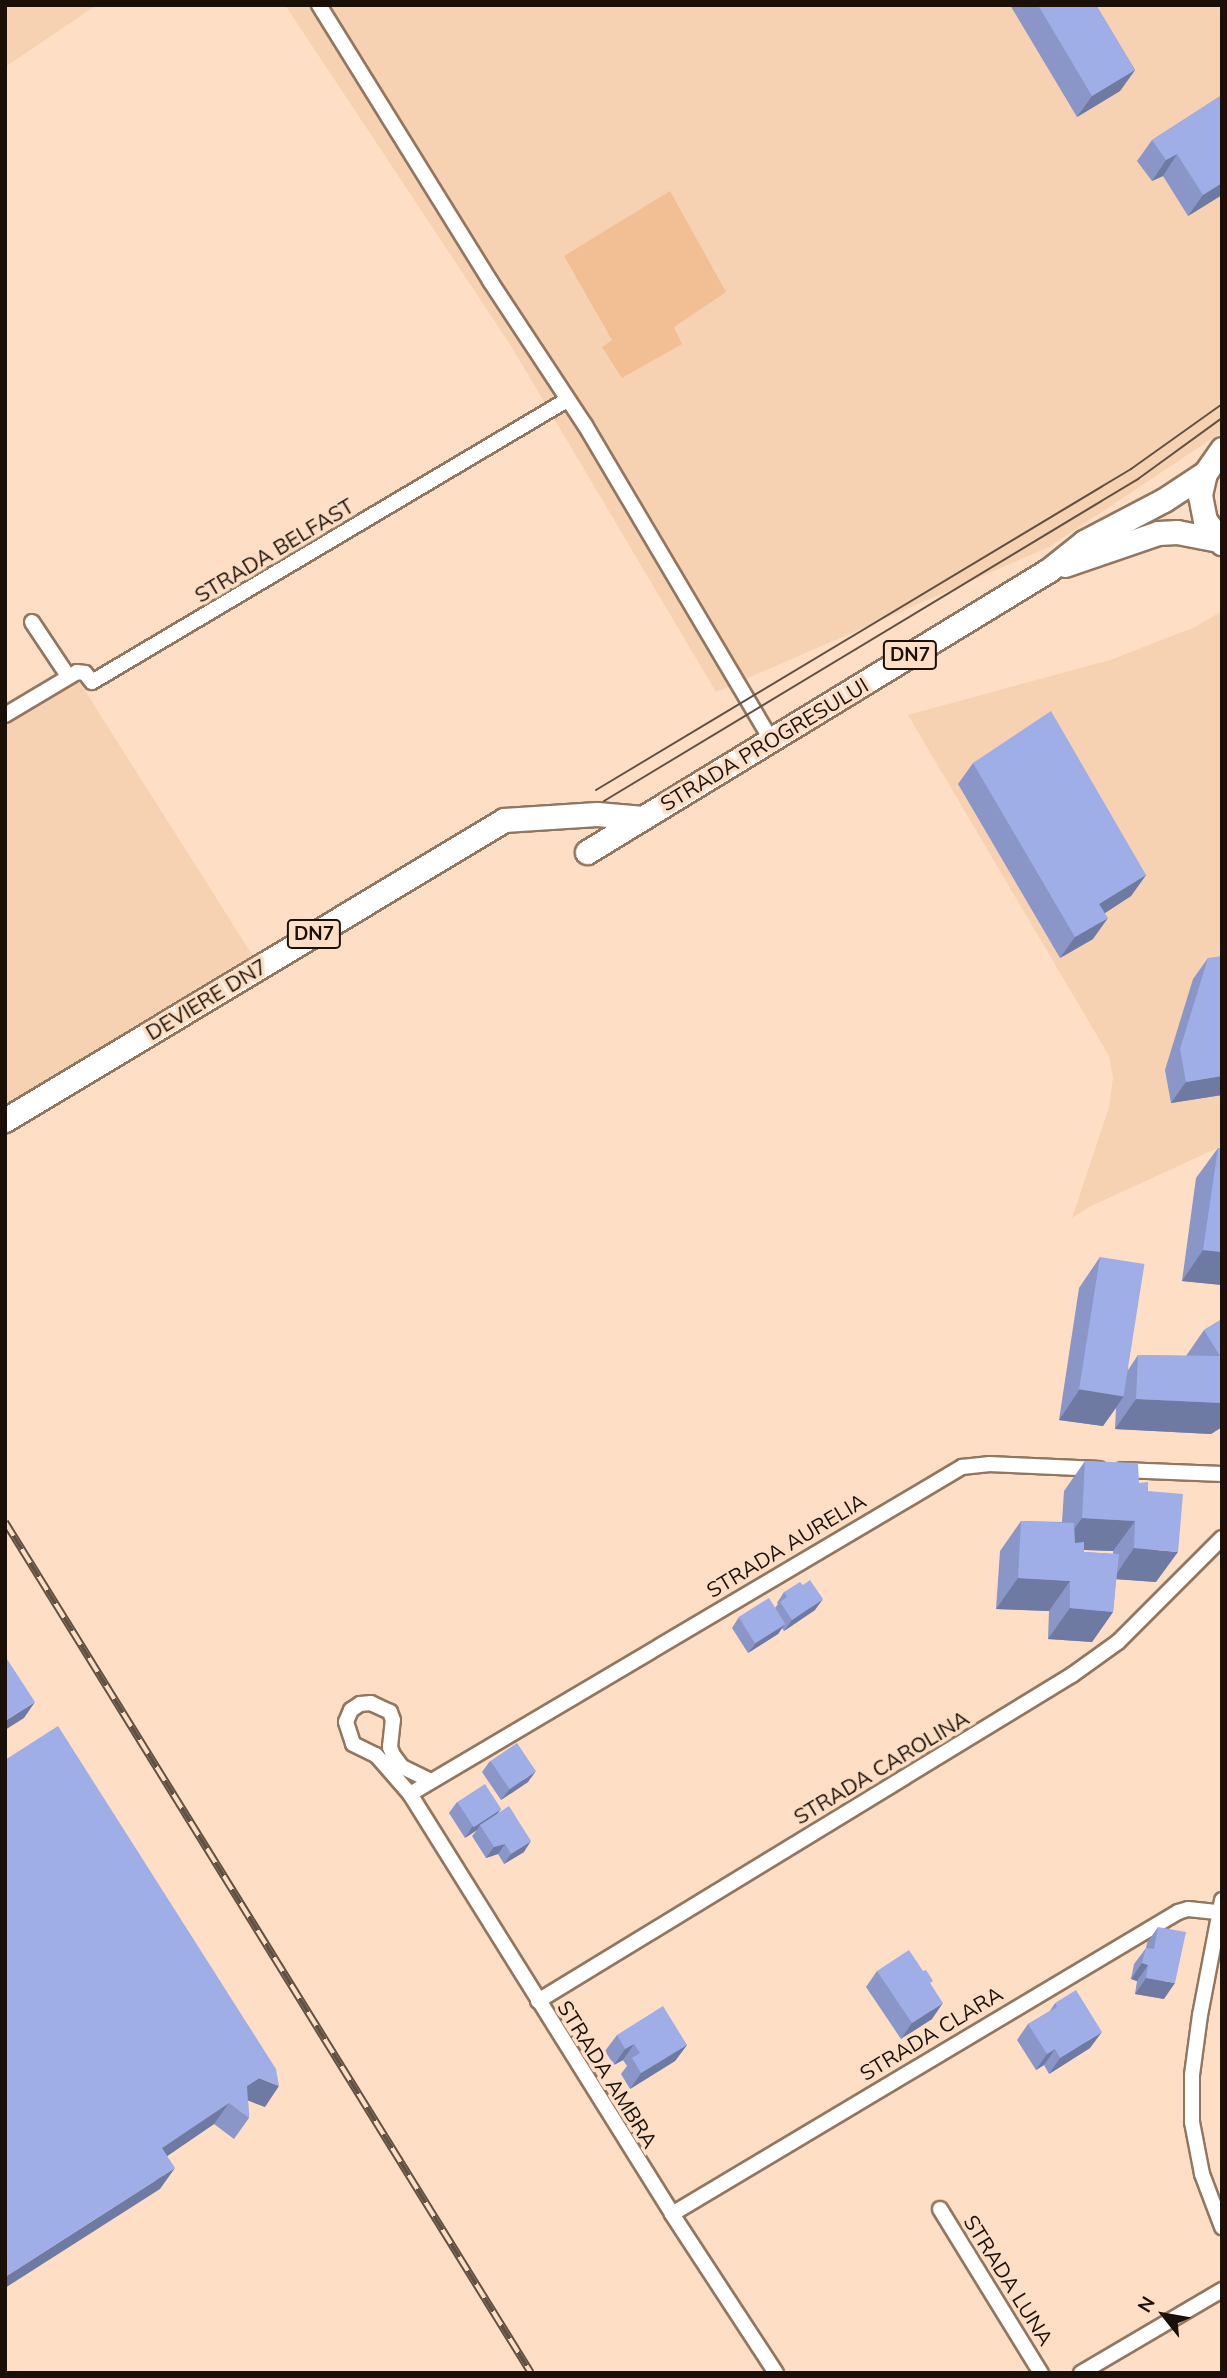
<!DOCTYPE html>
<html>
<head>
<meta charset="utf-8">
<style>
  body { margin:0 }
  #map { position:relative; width:1227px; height:2378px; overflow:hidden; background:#fedfc5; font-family:Mulish,sans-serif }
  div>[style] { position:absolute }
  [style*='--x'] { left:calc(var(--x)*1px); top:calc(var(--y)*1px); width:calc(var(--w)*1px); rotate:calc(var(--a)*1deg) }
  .built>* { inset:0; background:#f6d2b3 }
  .green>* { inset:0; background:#f2be93 }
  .roads { filter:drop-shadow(2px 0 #92765f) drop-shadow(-2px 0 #92765f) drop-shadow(0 2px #92765f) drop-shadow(0 -2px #92765f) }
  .street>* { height:14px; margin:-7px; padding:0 7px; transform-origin:7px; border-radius:7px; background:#fff }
  .primary>* { height:23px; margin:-11.5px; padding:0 11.5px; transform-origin:11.5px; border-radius:11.5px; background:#fff }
  .tram>* { height:2px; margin:-1px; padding:0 1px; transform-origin:1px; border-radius:1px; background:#625143 }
  .rail>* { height:8px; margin-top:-4px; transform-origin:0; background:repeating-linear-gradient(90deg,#fedfc5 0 16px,#625143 0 32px); box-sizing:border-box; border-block:2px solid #625143 }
  .wall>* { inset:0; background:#8996c7 }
  .shaded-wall>* { inset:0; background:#6f7aa2 }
  .building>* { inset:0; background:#9faee7; transform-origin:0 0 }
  span { translate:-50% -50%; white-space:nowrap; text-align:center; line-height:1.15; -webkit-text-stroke:7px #fedfc5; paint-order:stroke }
  .shield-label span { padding:2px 5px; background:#fedfc5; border:2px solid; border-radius:5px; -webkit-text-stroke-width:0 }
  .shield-label { font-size:19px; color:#1a1007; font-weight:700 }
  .street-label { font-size:21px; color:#1a1007 }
  .frame { position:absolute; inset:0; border:7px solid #1a1007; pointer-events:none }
  .north { position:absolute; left:1129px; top:2280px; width:70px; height:70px; -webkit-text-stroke:5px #fedfc5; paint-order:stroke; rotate:301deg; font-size:19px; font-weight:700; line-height:28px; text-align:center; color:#1a1007 }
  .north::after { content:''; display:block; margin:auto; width:24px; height:32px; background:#1a1007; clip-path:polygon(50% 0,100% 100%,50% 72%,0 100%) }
</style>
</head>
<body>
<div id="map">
  <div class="built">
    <div style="clip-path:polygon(5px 5px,97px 5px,5px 67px)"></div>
    <div style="clip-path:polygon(285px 5px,1222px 5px,1222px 432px,1049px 547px,716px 692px,511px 346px)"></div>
    <div style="clip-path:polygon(1222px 611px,1222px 1146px,1089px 1207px,1072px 1218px,1109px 1107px,1113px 1078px,1109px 1056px,908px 715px,1110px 660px,1195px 627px)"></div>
    <div style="clip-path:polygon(77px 678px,258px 964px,5px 1124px,5px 723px)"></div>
  </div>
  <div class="green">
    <div style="clip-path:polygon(670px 191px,726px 292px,674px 327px,682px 344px,622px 378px,602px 347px,612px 340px,564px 256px)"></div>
  </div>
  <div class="roads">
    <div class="street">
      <div style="--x:319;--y:5;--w:325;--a:58.2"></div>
      <div style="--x:490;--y:281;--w:173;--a:56.6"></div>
      <div style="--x:585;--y:425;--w:365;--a:59.4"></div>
      <div style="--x:32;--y:622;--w:65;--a:56.3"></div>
      <div style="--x:5;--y:715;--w:84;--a:-30.8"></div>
      <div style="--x:77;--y:672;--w:8;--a:7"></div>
      <div style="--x:85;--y:673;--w:11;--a:52"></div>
      <div style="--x:92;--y:682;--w:552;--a:-30.7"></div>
      <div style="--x:1122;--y:1470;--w:100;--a:2.3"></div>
      <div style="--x:431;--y:1781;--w:32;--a:-154"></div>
      <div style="--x:402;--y:1767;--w:15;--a:-127"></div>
      <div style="--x:393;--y:1755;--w:9;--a:-111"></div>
      <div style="--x:390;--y:1747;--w:27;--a:-84"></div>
      <div style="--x:393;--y:1720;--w:9;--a:-111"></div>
      <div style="--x:390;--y:1712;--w:21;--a:-155"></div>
      <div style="--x:371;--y:1703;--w:11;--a:175"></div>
      <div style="--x:360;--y:1704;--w:11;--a:146"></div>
      <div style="--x:351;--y:1710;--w:13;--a:113"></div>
      <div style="--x:346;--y:1722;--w:23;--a:72"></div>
      <div style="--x:353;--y:1744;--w:25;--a:26"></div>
      <div style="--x:376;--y:1755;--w:52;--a:48.9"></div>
      <div style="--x:410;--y:1794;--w:495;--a:58"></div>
      <div style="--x:672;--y:2214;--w:190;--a:56.8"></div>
      <div style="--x:410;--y:1794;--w:642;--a:-30.64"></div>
      <div style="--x:962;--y:1467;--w:28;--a:-6"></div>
      <div style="--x:990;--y:1464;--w:109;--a:2.6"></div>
      <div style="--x:1222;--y:1900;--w:117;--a:100.8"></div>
      <div style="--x:1200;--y:2015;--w:61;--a:97.6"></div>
      <div style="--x:1192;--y:2075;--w:47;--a:90"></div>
      <div style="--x:1192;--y:2122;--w:53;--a:79.1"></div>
      <div style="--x:1202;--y:2174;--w:57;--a:69.3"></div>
      <div style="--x:538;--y:2001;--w:626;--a:-31.4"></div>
      <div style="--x:1072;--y:1675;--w:57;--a:-35.7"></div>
      <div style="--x:1118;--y:1642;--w:147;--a:-45"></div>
      <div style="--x:940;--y:2209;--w:193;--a:58.4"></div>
      <div style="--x:672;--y:2214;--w:589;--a:-30.83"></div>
      <div style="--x:1178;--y:1912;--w:10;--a:-17"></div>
      <div style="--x:1188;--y:1909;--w:31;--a:6"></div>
      <div style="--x:1081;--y:2373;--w:164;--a:-30.5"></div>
    </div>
    <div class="primary">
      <div style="--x:1222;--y:449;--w:29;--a:125"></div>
      <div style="--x:1205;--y:473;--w:23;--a:103"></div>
      <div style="--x:1200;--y:495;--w:25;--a:79"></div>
      <div style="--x:1205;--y:520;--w:29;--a:54"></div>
      <div style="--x:1065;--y:565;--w:98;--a:-19"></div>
      <div style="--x:1158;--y:533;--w:19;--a:-3"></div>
      <div style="--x:1177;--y:532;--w:42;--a:11"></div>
      <div style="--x:587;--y:852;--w:541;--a:-31.4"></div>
      <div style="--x:1049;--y:570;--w:45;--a:-38.7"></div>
      <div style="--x:1084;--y:542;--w:90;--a:-27.7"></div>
      <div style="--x:1164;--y:500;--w:49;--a:-33.4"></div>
      <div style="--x:5;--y:1120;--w:582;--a:-31.01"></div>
      <div style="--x:504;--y:820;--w:93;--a:-3.7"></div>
      <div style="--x:597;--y:814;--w:46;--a:5"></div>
    </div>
  </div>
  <div class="tram">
    <div style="--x:596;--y:790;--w:624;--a:-30.96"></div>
    <div style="--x:1131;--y:469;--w:112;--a:-35.5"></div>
    <div style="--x:604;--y:801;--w:624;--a:-31.09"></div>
    <div style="--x:1138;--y:479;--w:104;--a:-36"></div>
  </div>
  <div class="rail">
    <div style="--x:5;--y:1522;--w:1000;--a:58.28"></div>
  </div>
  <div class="wall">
    <div style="clip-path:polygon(1010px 5px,1096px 5px,1135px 70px,1120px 91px,1077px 117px)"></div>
    <div style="clip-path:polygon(1222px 95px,1222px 195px,1188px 216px,1163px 176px,1152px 181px,1137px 161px,1152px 140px)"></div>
    <div style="clip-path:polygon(973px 763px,1146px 875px,1131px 896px,1105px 913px,1093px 939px,1060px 958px,958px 784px)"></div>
    <div style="clip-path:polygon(1208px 958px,1222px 1095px,1171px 1103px,1165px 1070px,1193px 979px)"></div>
    <div style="clip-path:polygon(1218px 1148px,1222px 1148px,1222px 1285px,1182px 1281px,1196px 1178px)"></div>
    <div style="clip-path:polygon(1100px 1257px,1128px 1370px,1138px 1355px,1186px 1356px,1204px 1330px,1222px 1319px,1222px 1427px,1211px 1434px,1115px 1429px,1116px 1408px,1103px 1426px,1059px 1420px,1079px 1288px)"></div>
    <div style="clip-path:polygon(evenodd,1085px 1461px,1139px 1483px,1148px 1491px,1156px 1582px,1116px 1579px,1113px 1612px,1092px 1642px,1048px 1639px,1049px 1611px,996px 1609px,1000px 1551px,1021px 1521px,1062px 1522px,1064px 1491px,1085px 1461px,1084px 1550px,1113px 1551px,1113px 1554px,1084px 1552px,1084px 1550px)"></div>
    <div style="clip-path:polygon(784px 1592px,815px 1610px,784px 1631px,782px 1628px,778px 1634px,748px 1653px,732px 1628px,739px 1617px,775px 1608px,778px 1604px,777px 1603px)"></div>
    <div style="clip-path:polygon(5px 1760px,265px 2107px,248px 2100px,249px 2118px,234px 2139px,214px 2124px,167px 2156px,160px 2189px)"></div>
    <div style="clip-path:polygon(490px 1761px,528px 1782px,501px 1800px,482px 1772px)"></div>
    <div style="clip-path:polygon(457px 1802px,501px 1809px,497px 1814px,524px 1852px,504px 1864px,498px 1854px,486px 1858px,472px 1836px,477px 1830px,465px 1838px,449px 1813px)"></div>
    <div style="clip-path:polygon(1158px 1927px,1164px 1999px,1135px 1994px,1137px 1981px,1131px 1979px,1134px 1964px,1146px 1948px,1147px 1943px)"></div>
    <div style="clip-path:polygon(877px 1971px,931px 1984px,932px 2019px,901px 2039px,866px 1987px)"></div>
    <div style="clip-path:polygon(1055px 2003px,1090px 2048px,1049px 2074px,1044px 2065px,1036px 2070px,1017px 2040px,1028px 2024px,1050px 2011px)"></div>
    <div style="clip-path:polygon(617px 2035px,687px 2045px,675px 2061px,630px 2089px,621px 2074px,627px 2066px,623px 2060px,614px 2065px,605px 2051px)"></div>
  </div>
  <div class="shaded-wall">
    <div style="clip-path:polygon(1135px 70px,1120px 91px,1077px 117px,1092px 96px)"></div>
    <div style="clip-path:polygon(1177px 154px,1163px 176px,1152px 181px,1166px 160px)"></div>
    <div style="clip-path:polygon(1222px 183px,1222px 195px,1188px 216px,1203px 195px)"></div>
    <div style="clip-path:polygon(1146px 875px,1131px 896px,1085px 926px,1099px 904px)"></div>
    <div style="clip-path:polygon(1108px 918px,1093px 939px,1060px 958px,1075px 937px)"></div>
    <div style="clip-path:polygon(1222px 1076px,1222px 1095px,1171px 1103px,1186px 1082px)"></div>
    <div style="clip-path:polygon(1203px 1250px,1222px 1252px,1222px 1285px,1182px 1281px)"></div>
    <div style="clip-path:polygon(1080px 1389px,1124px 1396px,1103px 1426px,1059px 1420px)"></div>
    <div style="clip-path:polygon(1136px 1399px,1222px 1403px,1222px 1427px,1211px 1434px,1115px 1429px)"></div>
    <div style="clip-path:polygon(1082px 1518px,1135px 1521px,1113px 1551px,1060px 1549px)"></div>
    <div style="clip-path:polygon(1134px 1548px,1178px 1552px,1156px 1582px,1113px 1579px)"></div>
    <div style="clip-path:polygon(1018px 1578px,1070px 1581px,1049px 1611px,996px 1609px)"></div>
    <div style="clip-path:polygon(823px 1599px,815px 1610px,784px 1631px,792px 1620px)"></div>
    <div style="clip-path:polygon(1070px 1608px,1113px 1612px,1092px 1642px,1048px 1639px)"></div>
    <div style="clip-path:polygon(785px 1624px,778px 1634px,748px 1653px,756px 1643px)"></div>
    <div style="clip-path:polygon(35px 1702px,24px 1718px,5px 1730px,5px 1721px)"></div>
    <div style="clip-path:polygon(536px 1771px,528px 1782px,501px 1800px,509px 1790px)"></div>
    <div style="clip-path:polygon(501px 1809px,493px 1820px,480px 1825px,477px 1830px,465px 1838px,472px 1827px)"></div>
    <div style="clip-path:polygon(531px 1841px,524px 1852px,504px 1864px,511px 1854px)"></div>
    <div style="clip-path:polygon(505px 1844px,498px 1854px,486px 1858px,494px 1847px)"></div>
    <div style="clip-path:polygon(1142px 1963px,1148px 1965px,1137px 1981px,1131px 1979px)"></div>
    <div style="clip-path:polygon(1146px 1978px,1175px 1983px,1164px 1999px,1135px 1994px)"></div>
    <div style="clip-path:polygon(943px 2003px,932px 2019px,901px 2039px,912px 2023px)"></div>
    <div style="clip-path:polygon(1102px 2032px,1090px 2048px,1049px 2074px,1060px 2058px)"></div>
    <div style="clip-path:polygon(634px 2044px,623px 2060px,614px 2065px,625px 2049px)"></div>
    <div style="clip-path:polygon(687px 2045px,675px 2061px,630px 2089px,641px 2073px)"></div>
    <div style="clip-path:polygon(1055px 2049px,1044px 2065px,1036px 2070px,1047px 2054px)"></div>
    <div style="clip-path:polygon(259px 2078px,279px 2086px,265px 2107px,244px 2099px,233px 2107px,247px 2086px)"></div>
    <div style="clip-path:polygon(229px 2103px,214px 2124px,147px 2170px,162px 2148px)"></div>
    <div style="clip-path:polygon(175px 2168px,160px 2189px,5px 2288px,5px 2277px)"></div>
  </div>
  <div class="building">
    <div style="clip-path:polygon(1038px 5px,1096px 5px,1135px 70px,1092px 96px)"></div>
    <div style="clip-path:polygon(1222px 95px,1222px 183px,1203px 195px,1177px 154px,1166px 160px,1152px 140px)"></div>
    <div style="clip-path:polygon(1051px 711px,1146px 875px,1099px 904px,1108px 918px,1075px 937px,973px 763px)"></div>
    <div style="clip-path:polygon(1222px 956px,1222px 1076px,1186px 1082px,1180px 1049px,1208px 958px)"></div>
    <div style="clip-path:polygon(1218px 1148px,1222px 1148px,1222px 1252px,1203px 1250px)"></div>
    <div style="left:1100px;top:1257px;width:45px;height:134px;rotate:9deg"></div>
    <div style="clip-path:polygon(1222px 1319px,1222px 1403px,1136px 1399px,1138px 1355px,1220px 1356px,1204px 1330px)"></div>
    <div style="clip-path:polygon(1085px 1461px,1138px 1463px,1139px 1483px,1148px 1482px,1148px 1491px,1183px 1494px,1178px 1552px,1134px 1548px,1135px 1521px,1082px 1518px)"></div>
    <div style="clip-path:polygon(1021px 1521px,1074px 1523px,1075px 1543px,1084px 1542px,1084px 1552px,1119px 1554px,1113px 1612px,1070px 1608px,1070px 1581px,1018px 1578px)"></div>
    <div style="clip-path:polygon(810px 1580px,823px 1599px,792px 1620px,780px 1602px,787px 1597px,784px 1592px,800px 1582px,803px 1585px)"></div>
    <div style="left:769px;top:1598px;width:31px;height:36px;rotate:58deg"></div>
    <div style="clip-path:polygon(5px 1656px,35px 1702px,5px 1721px)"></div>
    <div style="clip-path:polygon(58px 1726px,276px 2069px,279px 2086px,259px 2078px,247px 2086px,249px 2118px,229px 2103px,162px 2148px,175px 2168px,5px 2277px,5px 1760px)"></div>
    <div style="left:517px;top:1743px;width:34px;height:32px;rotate:56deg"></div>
    <div style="left:485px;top:1784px;width:30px;height:33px;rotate:57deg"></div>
    <div style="clip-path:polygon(509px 1806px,531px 1841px,511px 1854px,505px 1844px,494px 1847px,480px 1825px)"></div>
    <div style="clip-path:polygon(1158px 1927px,1186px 1932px,1175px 1983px,1146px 1978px,1148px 1965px,1142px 1963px,1146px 1948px,1154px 1949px)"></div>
    <div style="clip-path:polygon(909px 1950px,923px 1971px,926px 1970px,933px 1981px,930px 1983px,943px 2003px,912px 2023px,877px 1971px)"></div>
    <div style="clip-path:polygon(1076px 1990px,1102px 2032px,1060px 2058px,1055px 2049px,1047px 2054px,1028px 2024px,1057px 2007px,1055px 2003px)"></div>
    <div style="clip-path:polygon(663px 2006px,687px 2045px,641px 2073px,632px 2058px,640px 2053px,634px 2044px,625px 2049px,617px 2035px)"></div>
  </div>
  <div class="shield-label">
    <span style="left:910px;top:655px">DN7</span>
    <span style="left:314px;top:934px">DN7</span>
  </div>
  <div class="street-label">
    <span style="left:274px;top:550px;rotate:-31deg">STRADA BELFAST</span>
    <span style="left:764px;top:744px;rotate:-31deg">STRADA PROGRESULUI</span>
    <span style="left:206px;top:999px;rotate:-31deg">DEVIERE DN7</span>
    <span style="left:786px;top:1545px;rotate:-31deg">STRADA AURELIA</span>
    <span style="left:881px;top:1767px;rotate:-31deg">STRADA CAROLINA</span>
    <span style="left:931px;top:2033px;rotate:-31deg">STRADA CLARA</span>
    <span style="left:608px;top:2074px;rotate:58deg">STRADA AMBRA</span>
    <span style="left:1009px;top:2280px;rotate:58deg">STRADA LUNA</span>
  </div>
  <div class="frame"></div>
  <div class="north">N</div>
</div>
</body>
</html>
